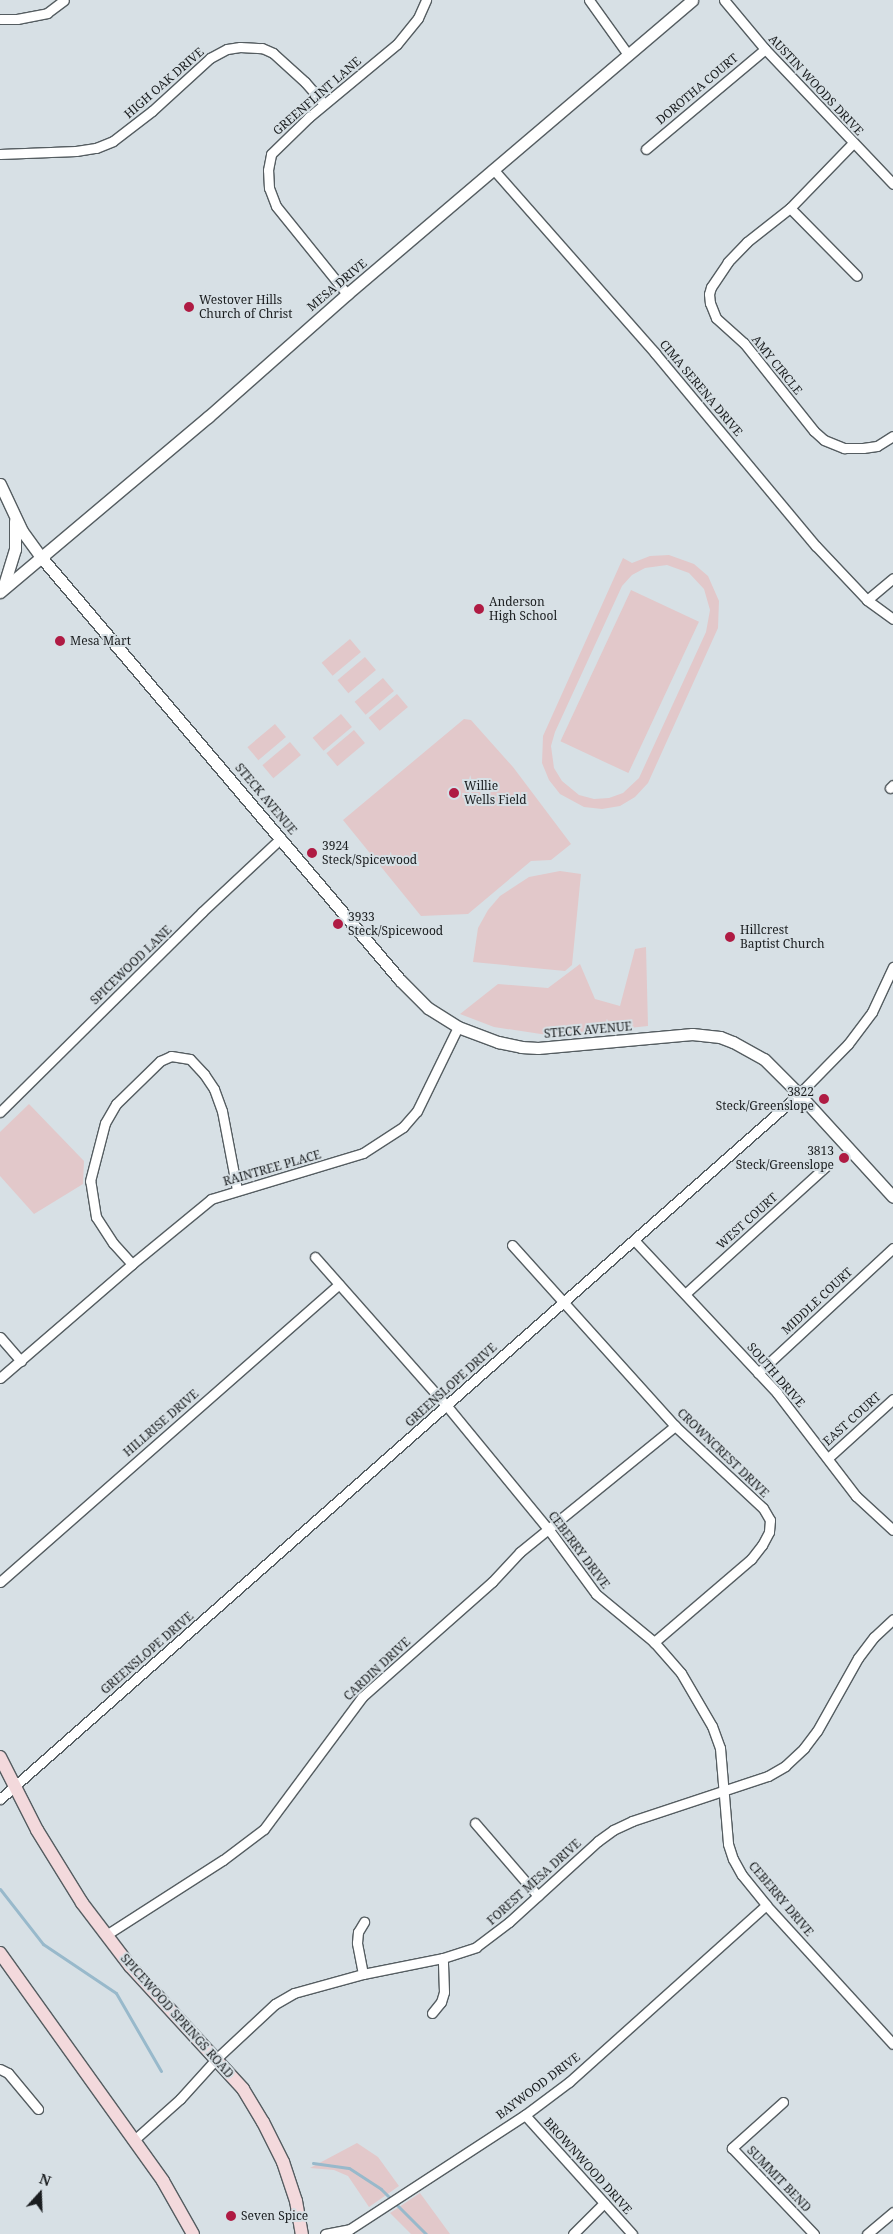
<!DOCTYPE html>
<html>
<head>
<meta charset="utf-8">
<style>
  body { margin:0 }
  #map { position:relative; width:893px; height:2234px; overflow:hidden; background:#d7e0e5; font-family:"Noto Serif",serif }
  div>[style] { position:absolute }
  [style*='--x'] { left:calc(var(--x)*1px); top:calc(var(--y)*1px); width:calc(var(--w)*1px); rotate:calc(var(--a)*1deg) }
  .green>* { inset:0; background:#e2c8ca; transform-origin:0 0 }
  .stream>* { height:3px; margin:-1.5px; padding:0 1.5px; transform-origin:1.5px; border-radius:1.5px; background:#98b9cb }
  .roads { filter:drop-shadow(1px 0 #555d61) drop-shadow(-1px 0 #555d61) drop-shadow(0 1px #555d61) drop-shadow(0 -1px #555d61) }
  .minor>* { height:9px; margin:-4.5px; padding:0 4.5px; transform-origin:4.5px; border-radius:4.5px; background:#fff }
  .tertiary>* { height:11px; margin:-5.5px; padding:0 5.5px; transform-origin:5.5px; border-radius:5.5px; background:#fff }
  .secondary>* { height:12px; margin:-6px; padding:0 6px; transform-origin:6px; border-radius:6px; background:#f3d9dc }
  .dots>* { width:14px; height:14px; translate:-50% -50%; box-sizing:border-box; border:2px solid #d7e0e5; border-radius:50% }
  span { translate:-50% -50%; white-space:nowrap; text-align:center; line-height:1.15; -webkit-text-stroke:4px #d7e0e5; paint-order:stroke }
  .street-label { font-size:12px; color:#1a1d1f }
  .poi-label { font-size:12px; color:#1a1d1f }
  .left { translate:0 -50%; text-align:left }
  .right { translate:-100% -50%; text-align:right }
  .north { position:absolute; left:15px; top:2169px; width:50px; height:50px; -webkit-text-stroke:4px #d7e0e5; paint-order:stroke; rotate:20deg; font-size:14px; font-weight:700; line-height:20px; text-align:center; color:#1a1d1f }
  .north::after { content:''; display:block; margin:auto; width:18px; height:22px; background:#1a1d1f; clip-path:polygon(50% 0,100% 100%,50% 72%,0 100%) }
</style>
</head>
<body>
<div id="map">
  <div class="green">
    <div style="clip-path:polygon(evenodd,669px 555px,694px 564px,708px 576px,719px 601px,718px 628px,648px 783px,635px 797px,620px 806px,602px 809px,584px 807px,560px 794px,549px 780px,542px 763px,543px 736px,623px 558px,632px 563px,650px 556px,669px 555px,667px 565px,689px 573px,704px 589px,710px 610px,706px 632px,639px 778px,623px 793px,609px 798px,594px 799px,579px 795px,562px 781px,554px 768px,551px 746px,555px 732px,622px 586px,632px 575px,645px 568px,667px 565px)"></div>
    <div style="left:631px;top:590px;width:75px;height:167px;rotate:25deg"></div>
    <div style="left:350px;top:639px;width:17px;height:37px;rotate:50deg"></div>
    <div style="left:365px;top:657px;width:17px;height:36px;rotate:50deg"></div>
    <div style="left:383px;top:678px;width:17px;height:37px;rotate:50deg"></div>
    <div style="left:397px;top:694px;width:17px;height:37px;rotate:50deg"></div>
    <div style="left:341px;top:714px;width:17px;height:37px;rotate:50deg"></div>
    <div style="clip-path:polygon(464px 719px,471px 720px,513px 767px,571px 844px,551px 860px,531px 861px,468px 914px,421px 916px,343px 820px)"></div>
    <div style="left:275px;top:724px;width:17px;height:36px;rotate:50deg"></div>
    <div style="left:354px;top:730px;width:17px;height:36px;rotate:50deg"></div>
    <div style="left:290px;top:742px;width:17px;height:36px;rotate:50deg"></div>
    <div style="clip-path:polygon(560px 871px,581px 874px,572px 965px,565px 971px,473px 962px,478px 928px,488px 910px,500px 896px,529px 877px)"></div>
    <div style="clip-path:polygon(646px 947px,648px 1026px,554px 1036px,494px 1027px,460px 1014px,498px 984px,548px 988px,580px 964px,595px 999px,620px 1006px,635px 949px)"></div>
    <div style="clip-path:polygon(29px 1104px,84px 1161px,83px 1184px,34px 1214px,0 1176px,0 1132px)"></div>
    <div style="clip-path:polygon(357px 2143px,378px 2157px,399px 2186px,369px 2207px,348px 2176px,334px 2170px,310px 2168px)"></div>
    <div style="clip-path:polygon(420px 2193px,450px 2234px,411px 2234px,390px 2213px)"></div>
  </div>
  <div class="stream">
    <div style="--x:0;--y:1889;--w:70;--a:52"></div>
    <div style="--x:43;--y:1944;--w:88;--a:33.9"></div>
    <div style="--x:116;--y:1993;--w:90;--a:60"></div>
    <div style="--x:313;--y:2163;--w:36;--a:8"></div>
    <div style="--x:349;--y:2168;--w:38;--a:33"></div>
    <div style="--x:381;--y:2189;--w:64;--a:45"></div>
  </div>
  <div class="roads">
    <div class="minor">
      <div style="--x:589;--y:0;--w:65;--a:54.4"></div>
      <div style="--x:724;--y:0;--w:64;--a:50.1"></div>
      <div style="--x:765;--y:49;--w:186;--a:46.5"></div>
      <div style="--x:0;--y:19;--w:17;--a:0"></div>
      <div style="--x:17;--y:19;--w:31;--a:-11"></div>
      <div style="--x:47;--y:13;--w:21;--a:-37"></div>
      <div style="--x:853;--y:143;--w:91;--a:134.1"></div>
      <div style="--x:790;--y:208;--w:55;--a:141.7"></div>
      <div style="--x:747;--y:242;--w:28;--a:134"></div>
      <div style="--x:728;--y:262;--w:30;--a:124"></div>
      <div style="--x:711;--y:287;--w:7;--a:106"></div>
      <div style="--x:709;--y:294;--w:9;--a:84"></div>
      <div style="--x:710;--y:303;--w:16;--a:68"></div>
      <div style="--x:716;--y:318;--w:38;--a:42"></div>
      <div style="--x:744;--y:343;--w:112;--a:51.5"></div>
      <div style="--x:814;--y:431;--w:13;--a:42"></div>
      <div style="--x:824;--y:440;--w:22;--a:22"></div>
      <div style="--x:844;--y:448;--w:19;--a:0"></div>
      <div style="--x:863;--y:448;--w:14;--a:-8"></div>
      <div style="--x:877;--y:446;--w:19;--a:-32"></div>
      <div style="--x:646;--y:149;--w:155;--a:-40"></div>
      <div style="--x:0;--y:154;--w:76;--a:-2.3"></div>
      <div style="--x:76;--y:151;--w:20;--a:-9"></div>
      <div style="--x:96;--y:148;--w:18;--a:-22"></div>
      <div style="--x:113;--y:141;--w:49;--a:-37.6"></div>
      <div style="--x:152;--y:111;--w:79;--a:-42.4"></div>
      <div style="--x:210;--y:58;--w:19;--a:-28"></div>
      <div style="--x:227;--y:49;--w:13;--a:-9"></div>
      <div style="--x:240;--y:47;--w:22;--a:3"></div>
      <div style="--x:262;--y:48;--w:12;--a:24"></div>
      <div style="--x:273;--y:53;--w:43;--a:42.2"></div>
      <div style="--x:305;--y:82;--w:29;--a:49"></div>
      <div style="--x:493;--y:169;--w:245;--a:48.6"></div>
      <div style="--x:655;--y:353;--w:251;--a:50.2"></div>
      <div style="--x:816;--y:546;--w:74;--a:46.6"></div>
      <div style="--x:867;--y:600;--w:32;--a:36"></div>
      <div style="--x:790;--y:208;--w:95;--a:45.4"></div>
      <div style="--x:347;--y:294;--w:113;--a:-128.9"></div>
      <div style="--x:276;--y:206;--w:19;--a:-111"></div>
      <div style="--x:269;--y:188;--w:18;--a:-93"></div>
      <div style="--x:268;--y:170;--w:16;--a:-79"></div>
      <div style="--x:271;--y:154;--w:53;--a:-44.2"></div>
      <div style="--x:309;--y:117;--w:114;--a:-39.7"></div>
      <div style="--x:397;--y:44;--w:33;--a:-51"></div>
      <div style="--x:418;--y:18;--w:20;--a:-66"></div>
      <div style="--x:867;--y:600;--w:34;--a:-40"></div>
      <div style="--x:890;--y:788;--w:4;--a:-45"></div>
      <div style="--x:0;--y:1112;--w:284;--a:-44.7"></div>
      <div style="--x:202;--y:912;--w:108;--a:-43.1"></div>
      <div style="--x:635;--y:1241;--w:208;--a:46.9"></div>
      <div style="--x:777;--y:1393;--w:130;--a:52.5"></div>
      <div style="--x:856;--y:1496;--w:50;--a:42.6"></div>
      <div style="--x:512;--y:1245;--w:244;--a:48"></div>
      <div style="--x:675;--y:1426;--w:120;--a:43"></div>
      <div style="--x:763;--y:1508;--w:14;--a:60"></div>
      <div style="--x:770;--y:1520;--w:12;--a:95"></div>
      <div style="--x:769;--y:1532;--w:15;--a:118"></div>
      <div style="--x:762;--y:1545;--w:18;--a:128"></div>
      <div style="--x:751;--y:1559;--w:128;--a:139.4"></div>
      <div style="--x:315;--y:1257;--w:199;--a:48.5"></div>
      <div style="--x:447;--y:1406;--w:161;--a:50.6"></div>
      <div style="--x:549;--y:1530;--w:79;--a:53.7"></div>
      <div style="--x:596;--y:1594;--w:75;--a:39.6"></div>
      <div style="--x:654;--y:1642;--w:41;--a:48.9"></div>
      <div style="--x:681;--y:1673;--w:61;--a:59.7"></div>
      <div style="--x:712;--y:1726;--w:23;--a:70"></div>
      <div style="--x:720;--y:1748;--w:96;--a:85.2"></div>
      <div style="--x:728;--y:1844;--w:16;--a:72"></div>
      <div style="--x:733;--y:1859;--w:18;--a:61"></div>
      <div style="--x:742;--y:1875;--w:38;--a:51"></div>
      <div style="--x:766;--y:1905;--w:188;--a:47.6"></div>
      <div style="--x:132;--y:1264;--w:28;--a:-132"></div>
      <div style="--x:113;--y:1243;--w:31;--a:-123"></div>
      <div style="--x:96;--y:1217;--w:36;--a:-99"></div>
      <div style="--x:90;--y:1181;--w:60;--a:-75.5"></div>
      <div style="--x:105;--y:1123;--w:22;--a:-60"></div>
      <div style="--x:116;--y:1104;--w:62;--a:-44.3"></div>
      <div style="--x:160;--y:1061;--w:12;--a:-24"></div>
      <div style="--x:171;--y:1056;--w:19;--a:9"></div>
      <div style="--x:190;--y:1059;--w:21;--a:47"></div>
      <div style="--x:204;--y:1074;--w:18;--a:56"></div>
      <div style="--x:214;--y:1089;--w:23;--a:70"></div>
      <div style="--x:222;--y:1111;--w:80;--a:79.2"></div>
      <div style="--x:685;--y:1294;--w:190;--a:-42.2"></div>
      <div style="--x:0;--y:1337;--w:32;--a:49"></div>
      <div style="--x:758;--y:1373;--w:184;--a:-42.8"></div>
      <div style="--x:0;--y:1378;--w:174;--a:-40.8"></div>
      <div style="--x:132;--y:1264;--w:102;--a:-39.4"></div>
      <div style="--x:211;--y:1199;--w:159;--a:-16.8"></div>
      <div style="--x:363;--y:1153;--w:48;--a:-33"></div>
      <div style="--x:403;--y:1127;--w:21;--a:-49"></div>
      <div style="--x:417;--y:1111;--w:93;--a:-64"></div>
      <div style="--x:828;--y:1458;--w:88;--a:-42.2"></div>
      <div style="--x:0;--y:1582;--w:451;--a:-41.3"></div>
      <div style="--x:0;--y:1799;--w:1066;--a:-41.42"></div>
      <div style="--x:799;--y:1094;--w:70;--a:-45.6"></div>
      <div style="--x:848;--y:1044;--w:40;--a:-53"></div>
      <div style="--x:872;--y:1012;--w:50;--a:-65"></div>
      <div style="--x:475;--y:1823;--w:96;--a:49.2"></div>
      <div style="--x:106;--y:1935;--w:139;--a:-32.7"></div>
      <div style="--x:223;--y:1860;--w:51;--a:-37.1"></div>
      <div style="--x:264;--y:1829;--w:164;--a:-53.4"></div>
      <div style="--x:362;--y:1697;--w:174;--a:-41.5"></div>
      <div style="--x:492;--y:1582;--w:41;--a:-47"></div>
      <div style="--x:520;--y:1552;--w:200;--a:-39.1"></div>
      <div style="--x:363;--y:1974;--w:32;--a:-101"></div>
      <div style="--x:357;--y:1943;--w:11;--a:-85"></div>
      <div style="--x:358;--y:1932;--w:12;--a:-59"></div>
      <div style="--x:432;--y:2013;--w:14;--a:-51"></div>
      <div style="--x:441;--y:2002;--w:10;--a:-73"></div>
      <div style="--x:444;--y:1992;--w:34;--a:-92"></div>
      <div style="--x:0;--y:2069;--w:9;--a:27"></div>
      <div style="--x:8;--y:2073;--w:47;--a:50.2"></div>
      <div style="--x:783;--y:2102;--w:69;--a:138"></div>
      <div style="--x:732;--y:2148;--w:119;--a:46.4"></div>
      <div style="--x:525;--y:2115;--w:160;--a:48"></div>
      <div style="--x:134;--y:2140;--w:62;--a:-41.7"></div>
      <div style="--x:180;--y:2099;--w:55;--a:-47.9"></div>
      <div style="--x:217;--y:2058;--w:79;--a:-43"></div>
      <div style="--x:275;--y:2004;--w:22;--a:-30"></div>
      <div style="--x:294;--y:1993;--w:72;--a:-15.4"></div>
      <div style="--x:363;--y:1974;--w:82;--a:-11.3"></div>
      <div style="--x:443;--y:1958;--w:35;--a:-18"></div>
      <div style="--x:476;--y:1947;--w:41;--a:-37.1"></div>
      <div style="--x:509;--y:1922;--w:120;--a:-42.3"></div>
      <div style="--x:598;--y:1841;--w:19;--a:-36"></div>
      <div style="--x:613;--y:1830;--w:21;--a:-25"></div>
      <div style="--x:632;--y:1821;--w:143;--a:-18.3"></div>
      <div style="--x:768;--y:1776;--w:20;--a:-30"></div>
      <div style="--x:785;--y:1766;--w:26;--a:-43"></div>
      <div style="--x:804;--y:1748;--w:21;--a:-53"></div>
      <div style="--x:817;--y:1731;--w:84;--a:-60.7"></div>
      <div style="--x:858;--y:1658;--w:26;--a:-53"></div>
      <div style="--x:874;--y:1637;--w:26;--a:-43"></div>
      <div style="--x:325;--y:2234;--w:25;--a:-11"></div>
      <div style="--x:350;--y:2229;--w:209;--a:-33.1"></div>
      <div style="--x:525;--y:2115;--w:55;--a:-36.9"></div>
      <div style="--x:569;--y:2082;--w:265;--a:-41.9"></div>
      <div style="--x:573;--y:2234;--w:44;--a:-45"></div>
      <div style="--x:867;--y:2234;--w:34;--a:-40"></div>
    </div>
    <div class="tertiary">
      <div style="--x:0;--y:484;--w:52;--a:64.9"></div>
      <div style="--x:22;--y:531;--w:32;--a:54"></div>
      <div style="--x:41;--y:557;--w:555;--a:49.68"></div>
      <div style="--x:400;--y:980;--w:40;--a:45"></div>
      <div style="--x:428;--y:1008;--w:36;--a:32"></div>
      <div style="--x:458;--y:1027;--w:43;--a:20.6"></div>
      <div style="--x:498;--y:1042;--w:24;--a:12"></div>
      <div style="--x:521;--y:1047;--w:17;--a:3"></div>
      <div style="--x:538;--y:1048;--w:155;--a:-5.2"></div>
      <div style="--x:692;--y:1034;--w:28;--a:6"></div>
      <div style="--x:720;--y:1037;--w:14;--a:21"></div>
      <div style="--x:733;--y:1042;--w:35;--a:29"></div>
      <div style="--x:764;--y:1059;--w:49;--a:45"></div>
      <div style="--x:799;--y:1094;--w:139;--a:47.6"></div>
      <div style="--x:3;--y:588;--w:41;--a:-72.9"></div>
      <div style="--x:15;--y:549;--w:28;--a:-90"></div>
      <div style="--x:0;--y:592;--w:272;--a:-40.1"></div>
      <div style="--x:208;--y:417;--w:186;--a:-41.5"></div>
      <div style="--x:347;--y:294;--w:453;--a:-40.4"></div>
    </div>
    <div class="secondary">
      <div style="--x:0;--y:1757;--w:82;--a:63.1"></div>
      <div style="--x:37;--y:1830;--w:86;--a:58.3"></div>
      <div style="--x:82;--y:1903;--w:79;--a:52.7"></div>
      <div style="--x:130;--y:1966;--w:167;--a:47.4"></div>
      <div style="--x:243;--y:2089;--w:39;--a:59"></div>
      <div style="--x:263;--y:2122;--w:45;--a:63.4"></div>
      <div style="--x:283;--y:2162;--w:41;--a:71.6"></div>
      <div style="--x:296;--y:2201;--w:34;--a:80"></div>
      <div style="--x:0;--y:1953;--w:280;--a:54.4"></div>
      <div style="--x:163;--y:2181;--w:61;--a:60.5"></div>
    </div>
  </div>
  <div class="dots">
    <div style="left:189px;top:307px;background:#af1b43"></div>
    <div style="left:479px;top:609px;background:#af1b43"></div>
    <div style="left:60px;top:641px;background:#af1b43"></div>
    <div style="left:454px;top:793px;background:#af1b43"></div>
    <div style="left:312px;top:853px;background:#af1b43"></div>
    <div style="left:338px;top:924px;background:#af1b43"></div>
    <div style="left:730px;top:937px;background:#af1b43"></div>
    <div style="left:824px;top:1099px;background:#af1b43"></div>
    <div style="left:844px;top:1158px;background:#af1b43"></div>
    <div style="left:231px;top:2216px;background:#af1b43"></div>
  </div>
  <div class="street-label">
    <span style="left:164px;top:83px;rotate:-41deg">HIGH OAK DRIVE</span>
    <span style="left:816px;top:85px;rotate:47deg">AUSTIN WOODS DRIVE</span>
    <span style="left:697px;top:89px;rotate:-40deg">DOROTHA COURT</span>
    <span style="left:317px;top:96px;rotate:-41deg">GREENFLINT LANE</span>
    <span style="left:337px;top:285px;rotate:-40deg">MESA DRIVE</span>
    <span style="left:777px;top:365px;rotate:51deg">AMY CIRCLE</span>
    <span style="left:701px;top:388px;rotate:50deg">CIMA SERENA DRIVE</span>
    <span style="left:266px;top:799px;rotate:50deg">STECK AVENUE</span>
    <span style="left:131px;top:965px;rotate:-44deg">SPICEWOOD LANE</span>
    <span style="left:588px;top:1030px;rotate:-5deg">STECK AVENUE</span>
    <span style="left:272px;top:1168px;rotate:-16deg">RAINTREE PLACE</span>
    <span style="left:747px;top:1221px;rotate:-42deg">WEST COURT</span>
    <span style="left:817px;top:1301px;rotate:-43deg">MIDDLE COURT</span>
    <span style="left:776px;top:1375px;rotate:49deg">SOUTH DRIVE</span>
    <span style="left:451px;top:1385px;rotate:-42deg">GREENSLOPE DRIVE</span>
    <span style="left:852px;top:1419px;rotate:-42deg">EAST COURT</span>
    <span style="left:161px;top:1423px;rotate:-41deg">HILLRISE DRIVE</span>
    <span style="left:723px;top:1453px;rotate:44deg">CROWNCREST DRIVE</span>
    <span style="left:579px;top:1550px;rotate:53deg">CEBERRY DRIVE</span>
    <span style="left:147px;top:1653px;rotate:-41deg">GREENSLOPE DRIVE</span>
    <span style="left:377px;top:1669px;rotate:-43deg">CARDIN DRIVE</span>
    <span style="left:534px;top:1882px;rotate:-42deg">FOREST MESA DRIVE</span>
    <span style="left:781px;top:1899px;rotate:50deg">CEBERRY DRIVE</span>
    <span style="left:177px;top:2016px;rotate:48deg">SPICEWOOD SPRINGS ROAD</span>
    <span style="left:538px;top:2086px;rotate:-37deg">BAYWOOD DRIVE</span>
    <span style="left:588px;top:2166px;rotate:48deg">BROWNWOOD DRIVE</span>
    <span style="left:779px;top:2179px;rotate:46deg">SUMMIT BEND</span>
  </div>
  <div class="poi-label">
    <span class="left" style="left:199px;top:307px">Westover Hills<br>Church of Christ</span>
    <span class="left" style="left:489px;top:609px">Anderson<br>High School</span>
    <span class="left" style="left:70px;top:641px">Mesa Mart</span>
    <span class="left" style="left:464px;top:793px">Willie<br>Wells Field</span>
    <span class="left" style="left:322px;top:853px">3924<br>Steck/Spicewood</span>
    <span class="left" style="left:348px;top:924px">3933<br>Steck/Spicewood</span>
    <span class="left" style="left:740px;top:937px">Hillcrest<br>Baptist Church</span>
    <span class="right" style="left:814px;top:1099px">3822<br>Steck/Greenslope</span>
    <span class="right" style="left:834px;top:1158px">3813<br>Steck/Greenslope</span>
    <span class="left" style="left:241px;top:2216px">Seven Spice</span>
  </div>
  <div class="north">N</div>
</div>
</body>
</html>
